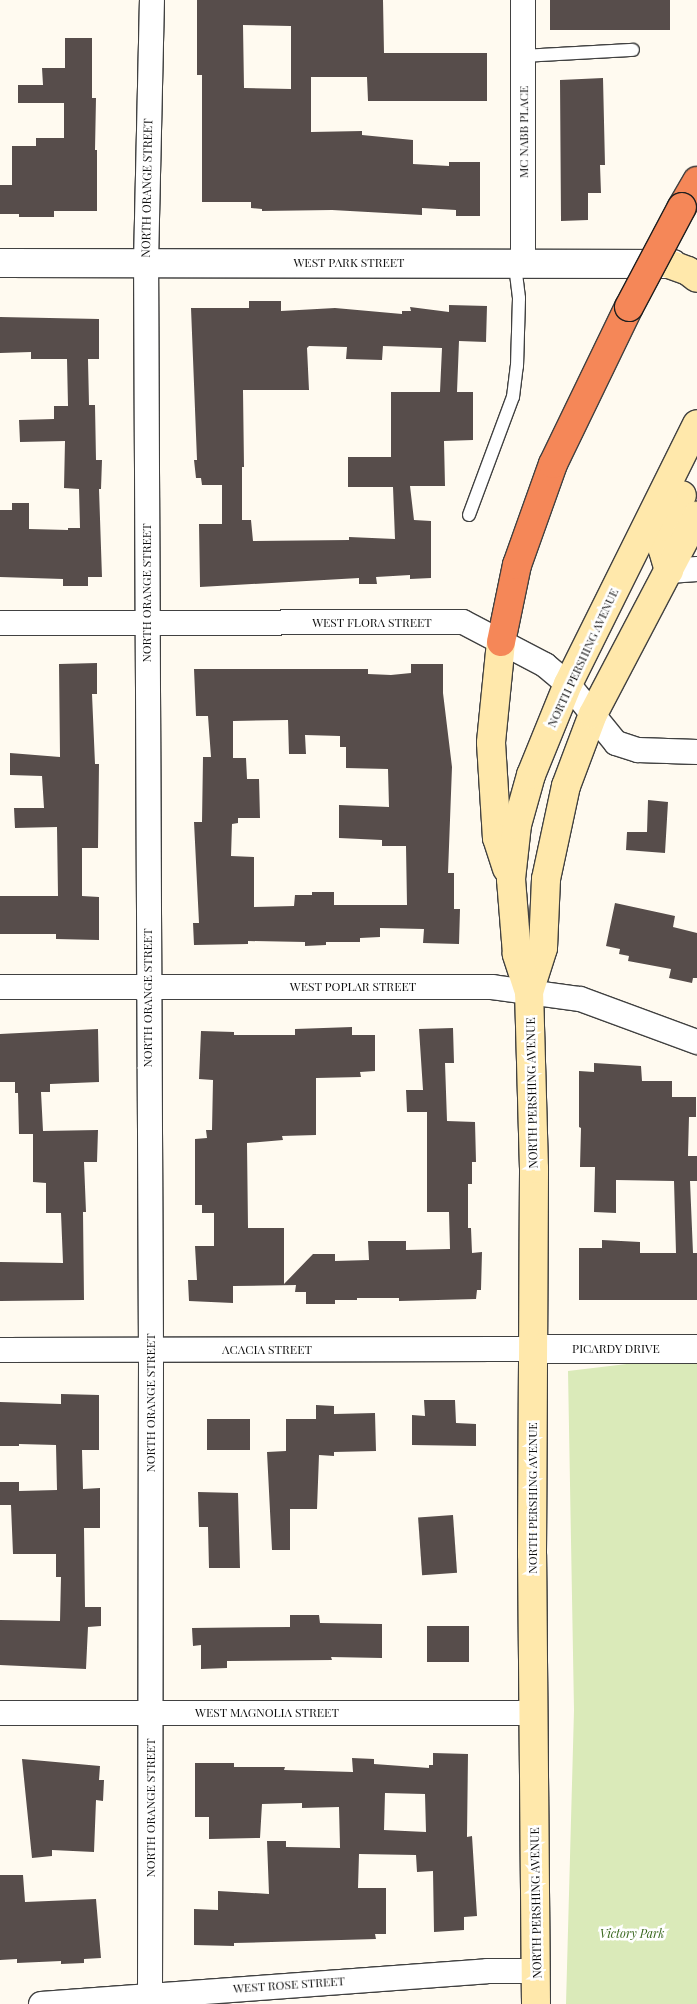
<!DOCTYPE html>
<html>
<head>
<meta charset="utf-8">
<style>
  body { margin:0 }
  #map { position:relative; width:697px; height:2004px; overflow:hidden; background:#fffaf0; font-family:"Playfair Display",serif }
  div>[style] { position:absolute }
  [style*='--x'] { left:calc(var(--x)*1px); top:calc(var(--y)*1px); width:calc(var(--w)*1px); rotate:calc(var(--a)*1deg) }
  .green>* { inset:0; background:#daeab9 }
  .building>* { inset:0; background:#574d4b; transform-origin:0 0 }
  .roads { filter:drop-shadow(1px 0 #414141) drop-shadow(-1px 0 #414141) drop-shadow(0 1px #414141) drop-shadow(0 -1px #414141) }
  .service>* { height:12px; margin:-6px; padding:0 6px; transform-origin:6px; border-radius:6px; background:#fff }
  .minor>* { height:24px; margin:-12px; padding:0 12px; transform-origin:12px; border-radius:12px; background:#fff }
  .tertiary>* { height:28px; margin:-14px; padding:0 14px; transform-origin:14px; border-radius:14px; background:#fff }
  .secondary>* { height:28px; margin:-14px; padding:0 14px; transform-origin:14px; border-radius:14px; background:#ffe8ab }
  .motorway>* { height:28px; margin:-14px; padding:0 14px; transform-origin:14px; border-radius:14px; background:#f58758 }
  .bridges { filter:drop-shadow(1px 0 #1f1f1f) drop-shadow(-1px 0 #1f1f1f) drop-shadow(0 1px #1f1f1f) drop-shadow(0 -1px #1f1f1f) }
  .motorway-bridge>* { height:28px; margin:-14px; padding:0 14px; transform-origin:14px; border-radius:14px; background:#f58758 }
  span { translate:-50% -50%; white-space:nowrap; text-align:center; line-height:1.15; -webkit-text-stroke:5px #fff; paint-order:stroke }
  .street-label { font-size:12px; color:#0e0e0e }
  .park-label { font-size:12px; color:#39671e; font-style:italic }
</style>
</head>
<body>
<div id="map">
  <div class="green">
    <div style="clip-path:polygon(677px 1358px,697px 1359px,697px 2004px,566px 2004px,574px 1710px,568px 1371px)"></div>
  </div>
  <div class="building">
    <div style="clip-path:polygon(evenodd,197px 0,383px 0,384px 53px,487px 53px,487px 101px,368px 101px,367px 77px,311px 77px,311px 132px,362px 131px,362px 135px,413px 140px,413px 164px,449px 166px,449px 162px,480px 162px,480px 216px,456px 216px,456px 210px,422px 208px,422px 215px,332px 210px,262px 211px,262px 209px,251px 208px,251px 202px,202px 202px,202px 75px,197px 75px,197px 0,243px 25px,291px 26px,291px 89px,244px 88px,243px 25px)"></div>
    <div style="left:550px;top:0;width:120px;height:30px"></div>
    <div style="clip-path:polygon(65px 38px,92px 38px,92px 98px,96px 98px,95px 150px,97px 150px,97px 211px,54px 211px,54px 217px,19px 217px,19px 214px,0 214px,0 185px,12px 185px,12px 146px,36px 146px,36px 138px,64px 138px,64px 103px,18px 103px,18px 85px,43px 85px,42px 68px,65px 68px)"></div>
    <div style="clip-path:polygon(603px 78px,605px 165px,600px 165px,601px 193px,588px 193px,588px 220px,561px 221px,560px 80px)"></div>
    <div style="clip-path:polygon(evenodd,249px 301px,281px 301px,281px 311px,335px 308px,402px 314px,402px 311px,411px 311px,410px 307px,449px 312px,449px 305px,487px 306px,486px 342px,459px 341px,457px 392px,473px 392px,473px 440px,444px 441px,445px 486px,410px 486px,414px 520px,431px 521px,431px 578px,410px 579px,410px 575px,376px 577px,377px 584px,359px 584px,359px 578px,200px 587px,199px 524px,222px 524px,222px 485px,202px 485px,201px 478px,196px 478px,194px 460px,197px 460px,191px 308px,249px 308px,249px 301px,309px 346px,347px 347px,346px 359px,382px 360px,383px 346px,442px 348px,440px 392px,391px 392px,391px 457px,348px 457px,348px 487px,393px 487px,395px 539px,349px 537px,349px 540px,253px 541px,251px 520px,242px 520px,242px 467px,244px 467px,243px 390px,309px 390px,307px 348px,309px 346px)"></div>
    <div style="clip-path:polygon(0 317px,99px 319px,99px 359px,88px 359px,89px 405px,95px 405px,96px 460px,102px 460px,101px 489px,99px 489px,102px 577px,88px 577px,88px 586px,63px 586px,63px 579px,0 577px,0 510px,12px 510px,12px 503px,29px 503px,29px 529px,68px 530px,68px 528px,80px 528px,79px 489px,64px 488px,65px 441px,20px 442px,19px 420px,54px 419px,54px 406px,68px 406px,67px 359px,31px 359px,31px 352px,0 353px)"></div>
    <div style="clip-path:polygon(97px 663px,97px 694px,92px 694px,95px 764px,99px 764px,98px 848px,82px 848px,82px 896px,99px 897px,99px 940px,56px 939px,56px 934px,0 934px,0 896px,58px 896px,57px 827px,15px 828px,14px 808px,44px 808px,42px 776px,10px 775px,10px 753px,60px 757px,59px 664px)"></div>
    <div style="clip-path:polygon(evenodd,411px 664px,443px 664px,443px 693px,452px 767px,448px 873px,454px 873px,454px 909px,460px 909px,459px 944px,423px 943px,424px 929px,380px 928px,380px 937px,360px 938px,360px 942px,326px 942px,326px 945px,305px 946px,305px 942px,248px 941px,248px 944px,194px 945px,193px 923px,199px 923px,194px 822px,202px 822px,203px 757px,211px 757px,208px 716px,196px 716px,194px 669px,368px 669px,368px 674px,391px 675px,411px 673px,411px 664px,288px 720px,289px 754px,306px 754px,305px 735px,340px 736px,340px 747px,346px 747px,346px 768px,388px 769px,389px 807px,339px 805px,339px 838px,382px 840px,382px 846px,406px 846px,407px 905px,334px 905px,334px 892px,312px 892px,312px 895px,295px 895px,294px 906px,254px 907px,254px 857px,231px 856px,232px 824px,238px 823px,238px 818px,260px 818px,259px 779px,247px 779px,246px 758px,233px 758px,233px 721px,288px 720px)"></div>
    <div style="clip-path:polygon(648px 800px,668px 802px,665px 853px,626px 850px,627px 832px,647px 832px)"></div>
    <div style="clip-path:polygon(615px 903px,675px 916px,673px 927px,697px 933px,697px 978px,693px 978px,692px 983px,669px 978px,671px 969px,628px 961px,629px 956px,619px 954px,620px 949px,606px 946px)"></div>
    <div style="clip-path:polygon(352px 1027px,352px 1035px,375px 1035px,375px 1071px,360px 1072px,361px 1077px,316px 1078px,316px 1135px,282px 1136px,283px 1140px,247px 1143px,248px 1228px,284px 1228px,284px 1284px,313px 1254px,335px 1254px,335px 1261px,369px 1260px,368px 1241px,406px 1241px,406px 1250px,450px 1249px,449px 1212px,427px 1212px,427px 1112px,407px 1112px,406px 1090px,423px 1090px,419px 1029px,453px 1028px,454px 1063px,445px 1063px,447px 1121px,475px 1122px,476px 1162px,472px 1162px,472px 1184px,468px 1184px,468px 1228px,471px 1228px,472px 1253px,482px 1252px,481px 1290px,477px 1290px,476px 1299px,399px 1301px,399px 1298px,357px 1298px,357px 1300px,335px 1300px,335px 1304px,306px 1304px,306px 1292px,295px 1292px,296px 1285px,233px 1286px,233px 1303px,189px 1301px,188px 1280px,197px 1280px,195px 1246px,214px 1246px,214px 1213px,202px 1213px,202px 1205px,195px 1205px,195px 1139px,207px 1138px,206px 1130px,212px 1130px,213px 1080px,199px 1079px,201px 1031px,234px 1032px,234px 1035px,295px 1035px,295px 1029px)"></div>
    <div style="clip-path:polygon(98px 1029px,99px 1082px,50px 1084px,50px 1092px,41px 1092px,43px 1131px,98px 1130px,97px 1162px,84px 1162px,86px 1212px,83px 1212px,84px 1300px,0 1301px,0 1262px,63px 1263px,61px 1213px,46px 1213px,46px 1183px,33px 1182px,33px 1134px,19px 1134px,18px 1093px,15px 1093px,15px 1082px,0 1082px,0 1034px)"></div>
    <div style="clip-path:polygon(594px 1063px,641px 1066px,642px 1081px,672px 1081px,672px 1097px,696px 1097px,696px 1117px,689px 1117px,688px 1156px,697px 1156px,697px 1181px,690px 1181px,693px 1253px,697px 1253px,697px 1300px,579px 1300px,579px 1248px,602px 1248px,602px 1240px,640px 1242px,640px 1253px,676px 1253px,674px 1181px,616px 1180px,616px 1213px,594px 1212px,595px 1167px,580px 1167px,581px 1128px,579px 1127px,579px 1071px,594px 1072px)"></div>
    <div style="clip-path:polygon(61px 1394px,99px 1395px,99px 1450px,82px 1450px,83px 1489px,100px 1488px,100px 1528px,84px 1528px,85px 1607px,101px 1607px,101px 1626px,88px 1627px,86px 1669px,0 1665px,0 1620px,60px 1621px,61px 1577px,56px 1577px,56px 1554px,13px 1554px,11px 1505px,0 1505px,0 1482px,19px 1482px,19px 1491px,57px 1490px,56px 1445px,19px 1444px,19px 1446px,0 1446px,0 1402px,61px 1404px)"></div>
    <div style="clip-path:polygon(424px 1400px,455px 1400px,456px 1423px,476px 1424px,476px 1446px,412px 1445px,412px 1415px,425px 1416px)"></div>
    <div style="clip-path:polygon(316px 1405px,334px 1406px,334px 1414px,375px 1413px,376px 1451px,334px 1452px,334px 1456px,319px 1455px,317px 1509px,290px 1509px,290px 1550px,272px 1550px,267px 1452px,286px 1451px,286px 1419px,316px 1419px)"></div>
    <div style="left:250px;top:1419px;width:31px;height:43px;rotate:90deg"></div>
    <div style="clip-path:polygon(198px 1492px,238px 1493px,240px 1568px,209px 1568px,208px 1527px,199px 1527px)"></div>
    <div style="left:453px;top:1515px;width:58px;height:35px;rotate:86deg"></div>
    <div style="clip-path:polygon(290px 1615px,319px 1615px,320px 1623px,382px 1624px,382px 1658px,331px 1657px,332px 1660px,227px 1661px,227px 1668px,201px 1669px,201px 1645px,193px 1646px,192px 1628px,290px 1627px)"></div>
    <div style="left:427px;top:1626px;width:42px;height:36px"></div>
    <div style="clip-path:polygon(evenodd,433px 1753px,468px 1754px,467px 1837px,472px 1836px,477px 1916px,464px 1917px,464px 1930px,434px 1932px,433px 1871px,417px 1872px,416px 1855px,359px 1854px,358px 1888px,386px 1888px,386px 1934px,375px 1934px,376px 1939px,234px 1943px,234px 1946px,194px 1945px,194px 1909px,218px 1910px,218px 1891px,269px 1894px,267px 1841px,286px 1841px,286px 1847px,340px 1848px,339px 1807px,302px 1808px,302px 1803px,262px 1804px,260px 1838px,209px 1839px,209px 1817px,195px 1817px,195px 1763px,234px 1763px,234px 1767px,285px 1767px,284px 1770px,353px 1772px,352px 1758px,374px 1759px,374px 1764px,429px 1768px,429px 1765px,433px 1765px,433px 1753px,385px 1793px,425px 1794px,426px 1832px,384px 1830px,385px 1793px)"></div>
    <div style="clip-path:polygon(22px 1759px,100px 1766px,99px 1780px,104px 1780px,103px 1801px,96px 1800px,94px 1852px,52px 1850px,52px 1856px,32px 1858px)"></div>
    <div style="clip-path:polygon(0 1875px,23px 1875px,25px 1902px,96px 1899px,101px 1958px,84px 1959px,84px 1963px,61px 1964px,61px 1961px,17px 1963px,17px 1959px,0 1960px)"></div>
  </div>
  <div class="roads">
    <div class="service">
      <div style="--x:524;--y:56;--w:109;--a:-3.2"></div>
      <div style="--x:469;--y:515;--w:126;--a:-69.6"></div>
      <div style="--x:513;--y:397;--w:31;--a:-83"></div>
      <div style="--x:517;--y:366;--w:68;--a:-88.3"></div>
      <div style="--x:519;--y:298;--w:35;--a:-97"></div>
    </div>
    <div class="minor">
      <div style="--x:523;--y:263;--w:263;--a:-90"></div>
      <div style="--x:669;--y:571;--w:28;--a:-4"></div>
      <div style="--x:0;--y:623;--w:463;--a:-0.1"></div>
      <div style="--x:463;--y:622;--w:93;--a:27.7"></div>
      <div style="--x:545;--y:665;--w:30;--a:40"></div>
      <div style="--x:568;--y:684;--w:76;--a:50.9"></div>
      <div style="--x:616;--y:743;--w:23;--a:18"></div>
      <div style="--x:638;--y:750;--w:59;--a:1.9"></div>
      <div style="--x:0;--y:987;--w:492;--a:0"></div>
      <div style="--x:492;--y:987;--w:89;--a:7.8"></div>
      <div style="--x:580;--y:999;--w:125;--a:20.2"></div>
      <div style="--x:0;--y:1350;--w:534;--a:-0.11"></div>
      <div style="--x:0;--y:1713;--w:533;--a:0"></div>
      <div style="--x:150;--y:1996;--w:646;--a:-89.91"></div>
      <div style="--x:151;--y:1350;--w:1087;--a:-90.26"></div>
      <div style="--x:146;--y:263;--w:263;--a:-88.7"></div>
      <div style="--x:41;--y:2004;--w:447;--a:-4.2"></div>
      <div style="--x:487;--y:1971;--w:50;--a:0"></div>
    </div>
    <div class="tertiary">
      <div style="--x:0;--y:263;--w:673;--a:0.09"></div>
      <div style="--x:534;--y:1349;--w:163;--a:0"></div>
    </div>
    <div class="secondary">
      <div style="--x:669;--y:264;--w:20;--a:20"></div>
      <div style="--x:688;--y:271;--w:11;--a:38"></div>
      <div style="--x:669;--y:571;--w:22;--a:-106"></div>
      <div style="--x:663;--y:550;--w:23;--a:-80"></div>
      <div style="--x:667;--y:527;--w:35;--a:-65"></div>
      <div style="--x:501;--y:642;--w:101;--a:95.7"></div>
      <div style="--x:491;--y:743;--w:95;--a:86.4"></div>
      <div style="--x:497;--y:838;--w:32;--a:72"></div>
      <div style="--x:529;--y:992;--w:46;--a:-72.3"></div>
      <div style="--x:543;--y:948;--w:69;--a:-87.5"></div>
      <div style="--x:546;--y:879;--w:95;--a:-77.9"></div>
      <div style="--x:566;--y:786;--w:77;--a:-69.4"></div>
      <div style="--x:593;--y:714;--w:224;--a:-62.3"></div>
      <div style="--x:536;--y:2004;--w:450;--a:-90.5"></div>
      <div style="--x:532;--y:1554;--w:385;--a:-89.7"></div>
      <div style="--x:534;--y:1169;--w:177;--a:-91.6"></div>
      <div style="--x:529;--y:992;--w:40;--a:-108"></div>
      <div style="--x:517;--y:954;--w:75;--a:-94.6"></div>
      <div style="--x:511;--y:879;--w:54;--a:-83.7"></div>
      <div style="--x:517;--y:825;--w:52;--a:-74.4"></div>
      <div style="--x:531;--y:775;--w:98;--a:-67.9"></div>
      <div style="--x:568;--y:684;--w:290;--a:-63.6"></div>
    </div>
    <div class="motorway">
      <div style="--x:682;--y:207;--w:30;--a:-60"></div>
      <div style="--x:501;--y:642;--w:79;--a:-78.3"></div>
      <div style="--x:517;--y:565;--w:107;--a:-70.4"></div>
      <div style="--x:553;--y:464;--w:174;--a:-64.2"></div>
    </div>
  </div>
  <div class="bridges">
    <div class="motorway-bridge">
      <div style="--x:629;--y:307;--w:113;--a:-62.1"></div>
    </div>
  </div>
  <div class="street-label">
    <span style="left:524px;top:132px;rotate:-90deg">MC NABB PLACE</span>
    <span style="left:147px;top:188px;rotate:-89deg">NORTH ORANGE STREET</span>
    <span style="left:349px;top:263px">WEST PARK STREET</span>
    <span style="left:147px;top:593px;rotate:-90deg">NORTH ORANGE STREET</span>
    <span style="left:372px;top:623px">WEST FLORA STREET</span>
    <span style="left:583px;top:658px;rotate:-65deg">NORTH PERSHING AVENUE</span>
    <span style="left:353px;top:987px">WEST POPLAR STREET</span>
    <span style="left:148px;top:998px;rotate:-90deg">NORTH ORANGE STREET</span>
    <span style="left:532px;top:1093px;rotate:-91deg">NORTH PERSHING AVENUE</span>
    <span style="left:616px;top:1349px">PICARDY DRIVE</span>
    <span style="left:267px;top:1350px">ACACIA STREET</span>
    <span style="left:151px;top:1403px;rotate:-90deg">NORTH ORANGE STREET</span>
    <span style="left:533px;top:1498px;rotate:-90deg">NORTH PERSHING AVENUE</span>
    <span style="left:267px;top:1713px">WEST MAGNOLIA STREET</span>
    <span style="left:151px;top:1808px;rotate:-90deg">NORTH ORANGE STREET</span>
    <span style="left:536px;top:1903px;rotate:-91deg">NORTH PERSHING AVENUE</span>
    <span style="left:289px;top:1985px;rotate:-4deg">WEST ROSE STREET</span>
  </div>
  <div class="park-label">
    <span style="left:632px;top:1934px">Victory Park</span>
  </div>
</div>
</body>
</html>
